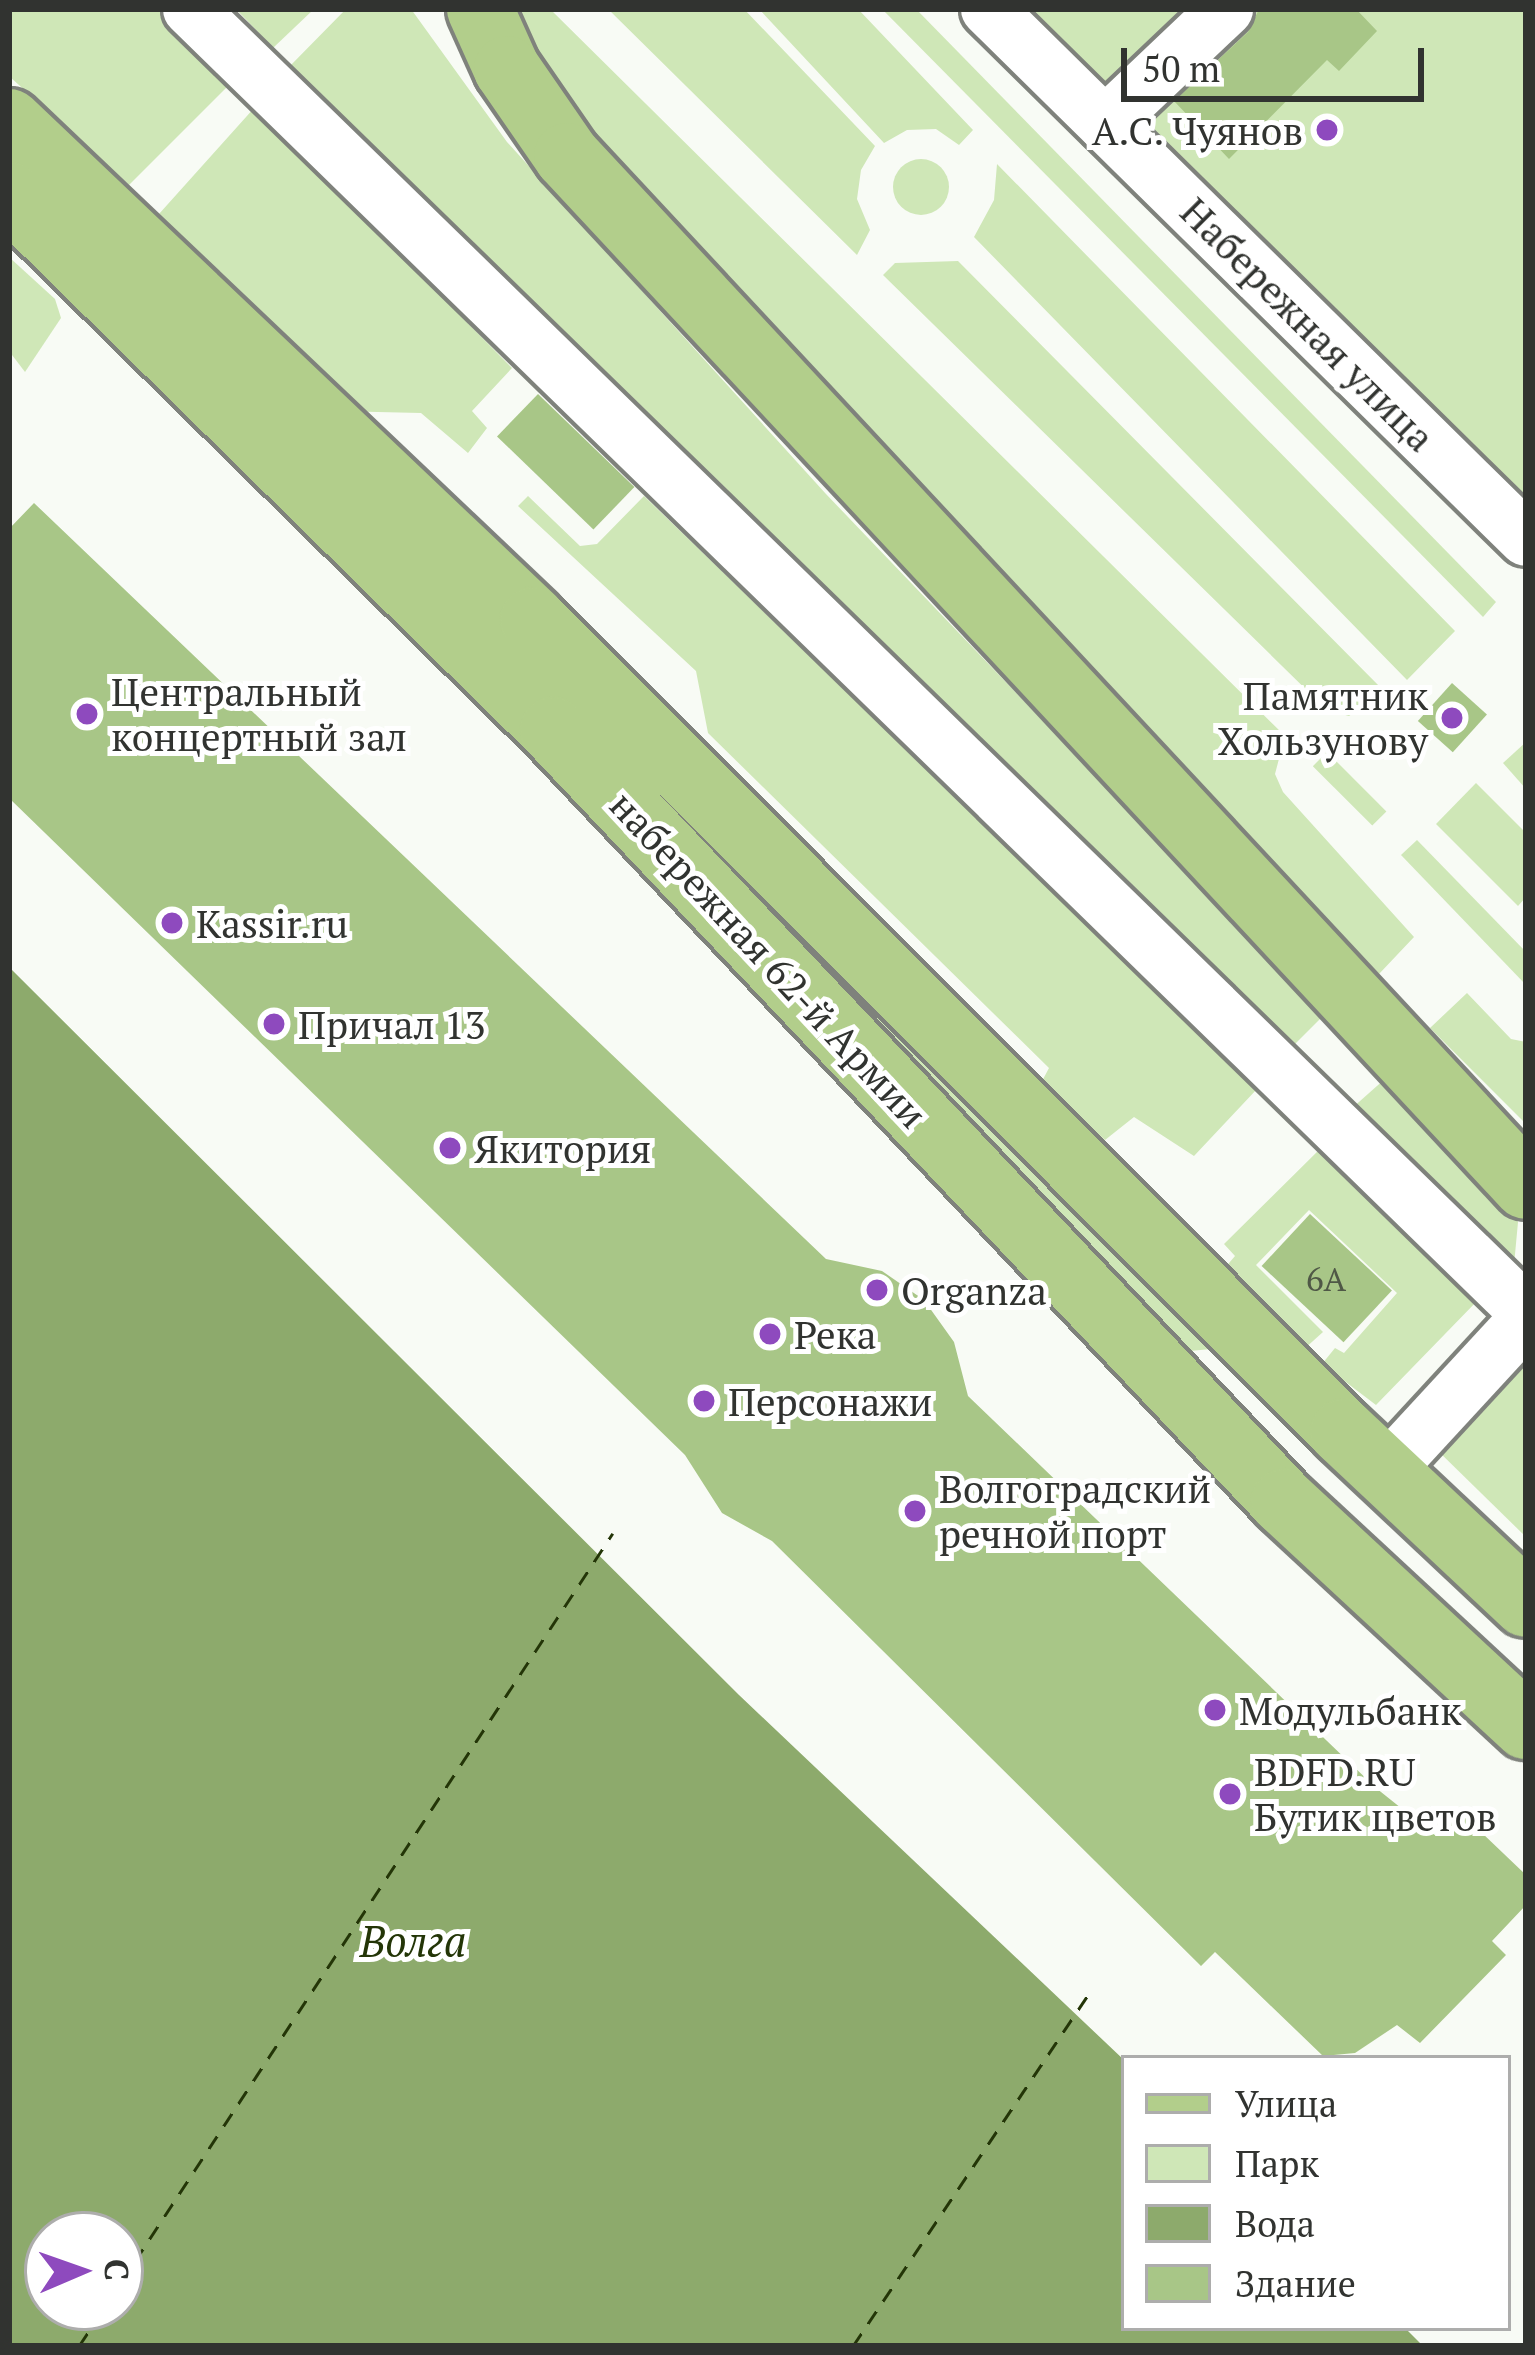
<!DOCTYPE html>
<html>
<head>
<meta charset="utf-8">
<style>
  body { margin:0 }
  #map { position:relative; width:1535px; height:2355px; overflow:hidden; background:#f8fbf5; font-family:"PT Serif",serif }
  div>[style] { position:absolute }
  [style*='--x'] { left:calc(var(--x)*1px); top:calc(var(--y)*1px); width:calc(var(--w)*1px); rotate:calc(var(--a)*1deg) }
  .green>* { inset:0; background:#cfe7b7; transform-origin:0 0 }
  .round { border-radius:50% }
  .water>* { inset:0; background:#8daa6c }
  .ferry>* { height:3px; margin-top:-1.5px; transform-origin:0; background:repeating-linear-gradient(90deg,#233507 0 15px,transparent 0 27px) }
  .building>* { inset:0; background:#a8c687; transform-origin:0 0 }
  .roads { filter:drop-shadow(3px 0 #7f827c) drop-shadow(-3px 0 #7f827c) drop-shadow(0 3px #7f827c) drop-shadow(0 -3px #7f827c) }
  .minor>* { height:54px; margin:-27px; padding:0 27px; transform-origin:27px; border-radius:27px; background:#fff }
  .major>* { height:66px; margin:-33px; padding:0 33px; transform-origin:33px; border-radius:33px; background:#b2ce8b }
  .dots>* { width:33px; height:33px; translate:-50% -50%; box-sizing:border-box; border:6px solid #fff; border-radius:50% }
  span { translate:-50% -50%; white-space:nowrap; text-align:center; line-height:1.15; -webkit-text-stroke:10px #fff; paint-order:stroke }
  .number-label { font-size:33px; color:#4f5846 }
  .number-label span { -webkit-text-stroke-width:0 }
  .poi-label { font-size:39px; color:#313330 }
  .right { translate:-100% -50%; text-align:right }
  .left { translate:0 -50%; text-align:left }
  .street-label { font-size:39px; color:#313330 }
  .water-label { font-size:42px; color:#233507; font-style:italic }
  .frame { position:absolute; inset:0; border:12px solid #313330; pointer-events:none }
  .legend { position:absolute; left:1121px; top:2055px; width:390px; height:276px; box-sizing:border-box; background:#fff; border:3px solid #adadac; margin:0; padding:15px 21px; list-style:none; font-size:36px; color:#313330 }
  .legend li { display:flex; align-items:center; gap:24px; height:60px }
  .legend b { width:60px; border:3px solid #adadac }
  .north { position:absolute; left:24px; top:2211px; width:120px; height:120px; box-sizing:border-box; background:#fff; border:3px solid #adadac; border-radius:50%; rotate:88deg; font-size:33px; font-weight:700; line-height:48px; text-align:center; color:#313330 }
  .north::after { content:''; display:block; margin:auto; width:42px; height:54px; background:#8e4abe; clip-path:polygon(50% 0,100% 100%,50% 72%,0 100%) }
  .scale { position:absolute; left:1121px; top:48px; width:303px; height:54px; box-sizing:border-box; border:6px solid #313330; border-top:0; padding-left:15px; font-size:36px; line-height:42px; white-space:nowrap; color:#313330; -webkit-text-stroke:9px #fff; paint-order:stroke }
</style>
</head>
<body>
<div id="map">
  <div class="green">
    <div style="clip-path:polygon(9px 9px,187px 9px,243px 71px,129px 185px,9px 76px)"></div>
    <div style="clip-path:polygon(236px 9px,314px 9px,273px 48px)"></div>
    <div style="clip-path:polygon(346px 9px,411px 9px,507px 142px,826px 494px,1324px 1015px,1288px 1051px,289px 67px)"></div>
    <div style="clip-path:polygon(512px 9px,550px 9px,1285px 736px,1275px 774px,1283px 792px,1414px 937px,1379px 974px,679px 232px,580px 115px)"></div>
    <div style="clip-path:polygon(608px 9px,744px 9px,875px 146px,861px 170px,857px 199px,870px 230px,857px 255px)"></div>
    <div style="clip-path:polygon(759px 9px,858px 9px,973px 130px,959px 145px,936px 129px,907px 130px,884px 143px)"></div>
    <div style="clip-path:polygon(882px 9px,916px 9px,1496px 602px,1483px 617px)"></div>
    <div style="clip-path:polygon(988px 9px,1526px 9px,1526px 539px)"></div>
    <div style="clip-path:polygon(255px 107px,512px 368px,472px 411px,487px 428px,468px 453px,421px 413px,334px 411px,150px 224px)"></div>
    <div class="round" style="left:893px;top:159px;width:56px;height:56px"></div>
    <div style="clip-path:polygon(997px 164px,1455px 631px,1407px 680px,974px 237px,994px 200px)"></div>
    <div style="clip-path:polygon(9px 257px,55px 299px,61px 318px,25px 372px,9px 351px)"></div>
    <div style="clip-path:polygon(958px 261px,1383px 690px,1384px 690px,1349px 716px,1327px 710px,883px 275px,895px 263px)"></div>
    <div style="clip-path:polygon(528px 496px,580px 546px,597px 544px,644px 496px,1257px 1089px,1194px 1156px,1134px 1117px,1105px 1140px,1041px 1083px,1049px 1068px,708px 733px,696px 671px,518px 506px)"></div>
    <div style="clip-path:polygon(1526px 742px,1526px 789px,1503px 763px)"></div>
    <div style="left:1327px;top:752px;width:84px;height:20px;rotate:45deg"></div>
    <div style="clip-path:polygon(1476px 783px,1526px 833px,1526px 897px,1518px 906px,1436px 824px)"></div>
    <div style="clip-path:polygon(707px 827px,1209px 1327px,1211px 1349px,1190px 1351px,1170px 1336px,697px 833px)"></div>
    <div style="clip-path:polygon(1417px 840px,1526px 952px,1526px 985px,1401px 855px)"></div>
    <div style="clip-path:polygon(1467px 993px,1511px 1039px,1526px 1042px,1526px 1124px,1430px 1028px)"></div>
    <div style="clip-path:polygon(1386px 1078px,1509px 1206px,1518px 1222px,1514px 1265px,1351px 1109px)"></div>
    <div style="clip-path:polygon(1324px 1145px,1479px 1299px,1376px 1405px,1322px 1364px,1335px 1348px,1344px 1353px,1397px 1293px,1309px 1210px,1256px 1265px,1323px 1332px,1303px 1350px,1218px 1276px,1235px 1256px,1224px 1244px)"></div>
    <div style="clip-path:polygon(1523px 1359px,1526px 1361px,1526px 1537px,1434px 1447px)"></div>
  </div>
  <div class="water">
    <div style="clip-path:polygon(evenodd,9px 967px,739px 1695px,1124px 2060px,1124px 2328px,1405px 2328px,1423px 2346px,9px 2346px,9px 967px,48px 2235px,120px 2235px,120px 2307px,48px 2307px,48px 2235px)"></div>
  </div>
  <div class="ferry">
    <div style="--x:120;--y:2284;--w:898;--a:-56.72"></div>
    <div style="--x:79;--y:2346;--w:47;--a:-56.3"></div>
    <div style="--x:853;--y:2346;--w:422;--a:-56.2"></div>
  </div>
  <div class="building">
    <div style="clip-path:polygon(1259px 9px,1356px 9px,1377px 31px,1339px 71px,1327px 60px,1229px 159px,1174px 101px,1248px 32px)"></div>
    <div style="left:538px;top:394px;width:134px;height:59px;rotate:44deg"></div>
    <div style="clip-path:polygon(34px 503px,826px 1259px,882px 1271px,924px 1300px,954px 1342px,968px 1396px,1376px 1788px,1436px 1836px,1459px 1811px,1526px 1875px,1526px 1905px,1492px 1941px,1506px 1955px,1420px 2043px,1397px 2025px,1355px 2053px,1323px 2056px,1215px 1952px,1201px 1966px,772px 1541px,722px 1513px,685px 1455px,9px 798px,9px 529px)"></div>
    <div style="left:1452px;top:683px;width:47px;height:51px;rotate:42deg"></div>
    <div style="left:1310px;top:1214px;width:112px;height:71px;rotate:43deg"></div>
  </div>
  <div class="roads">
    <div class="minor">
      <div style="--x:190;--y:9;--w:1866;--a:44.28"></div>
      <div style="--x:988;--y:9;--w:755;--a:44.57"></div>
      <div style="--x:1105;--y:124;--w:167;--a:-43.5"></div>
      <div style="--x:1385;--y:1472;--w:208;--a:-47.3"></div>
    </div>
    <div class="major">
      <div style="--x:480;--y:9;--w:66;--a:65.8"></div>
      <div style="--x:507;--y:69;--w:106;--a:55.4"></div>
      <div style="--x:567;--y:156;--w:1407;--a:47.04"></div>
      <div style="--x:9;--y:122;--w:723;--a:43.54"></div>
      <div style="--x:533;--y:620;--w:1147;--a:45.07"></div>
      <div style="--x:1343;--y:1432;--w:251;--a:43.2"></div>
      <div style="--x:9;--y:195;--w:763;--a:44.52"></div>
      <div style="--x:553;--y:730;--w:1063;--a:46.56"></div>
      <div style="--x:1284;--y:1502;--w:330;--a:42.8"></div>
    </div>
  </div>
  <div class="dots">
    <div style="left:1327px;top:130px;background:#8e4abe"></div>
    <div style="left:87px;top:714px;background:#8e4abe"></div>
    <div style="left:1452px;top:718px;background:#8e4abe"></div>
    <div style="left:172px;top:923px;background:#8e4abe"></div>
    <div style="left:274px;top:1024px;background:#8e4abe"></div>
    <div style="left:450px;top:1148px;background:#8e4abe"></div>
    <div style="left:877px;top:1290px;background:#8e4abe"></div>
    <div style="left:770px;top:1334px;background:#8e4abe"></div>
    <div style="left:704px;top:1401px;background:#8e4abe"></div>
    <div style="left:915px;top:1511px;background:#8e4abe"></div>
    <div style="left:1215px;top:1710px;background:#8e4abe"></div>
    <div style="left:1230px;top:1794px;background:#8e4abe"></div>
  </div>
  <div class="number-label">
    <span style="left:1326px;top:1279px">6А</span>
  </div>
  <div class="poi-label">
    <span class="right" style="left:1303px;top:130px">А.С. Чуянов</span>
    <span class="left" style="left:111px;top:714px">Центральный<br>концертный зал</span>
    <span class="right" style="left:1428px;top:718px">Памятник<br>Хользунову</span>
    <span class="left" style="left:196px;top:923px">Kassir.ru</span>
    <span class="left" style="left:298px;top:1024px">Причал 13</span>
    <span class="left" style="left:474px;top:1148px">Якитория</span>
    <span class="left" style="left:901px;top:1290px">Organza</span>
    <span class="left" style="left:794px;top:1334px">Река</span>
    <span class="left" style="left:728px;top:1401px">Персонажи</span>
    <span class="left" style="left:939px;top:1511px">Волгоградский<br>речной порт</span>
    <span class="left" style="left:1239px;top:1710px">Модульбанк</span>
    <span class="left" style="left:1254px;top:1794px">BDFD.RU<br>Бутик цветов</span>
  </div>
  <div class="street-label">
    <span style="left:1308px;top:324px;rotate:45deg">Набережная улица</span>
    <span style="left:769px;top:959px;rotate:47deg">набережная 62-й Армии</span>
  </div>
  <div class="water-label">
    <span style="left:413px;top:1940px">Волга</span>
  </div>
  <div class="frame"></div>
  <ul class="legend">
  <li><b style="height:15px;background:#b2ce8b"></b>Улица</li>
  <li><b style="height:33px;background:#cfe7b7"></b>Парк</li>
  <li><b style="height:33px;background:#8daa6c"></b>Вода</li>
  <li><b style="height:33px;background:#a8c687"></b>Здание</li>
  </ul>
  <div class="north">С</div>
  <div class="scale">50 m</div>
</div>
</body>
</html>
